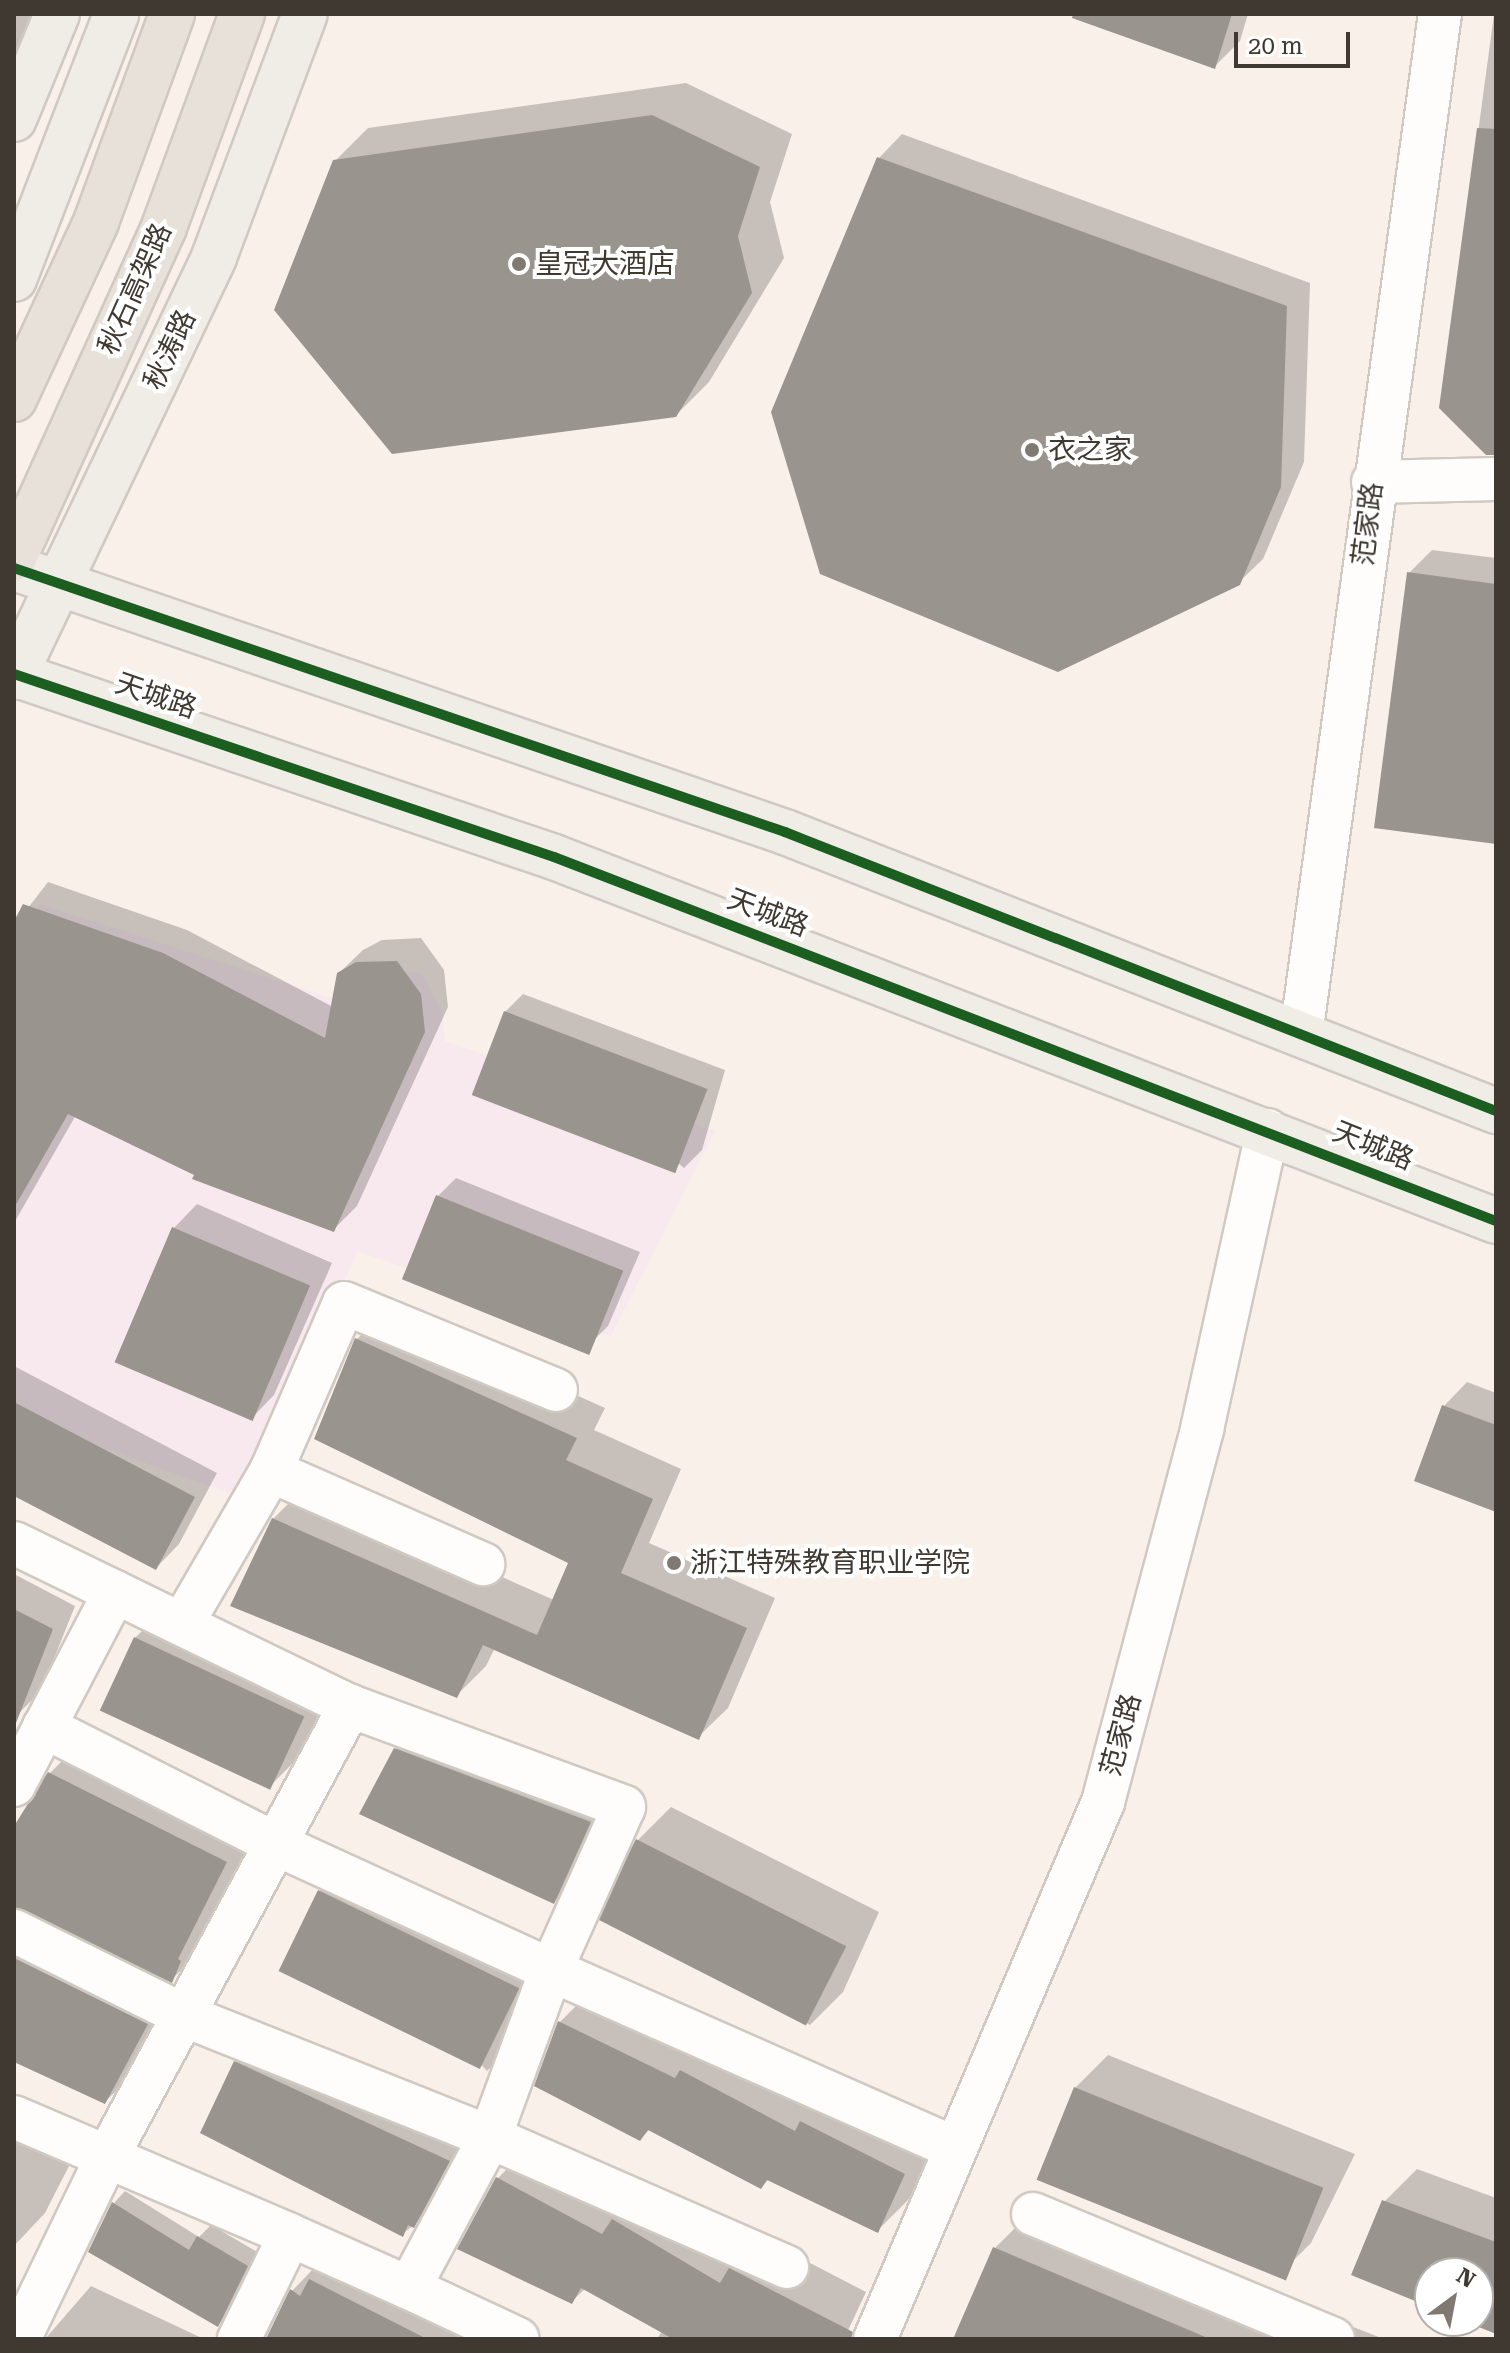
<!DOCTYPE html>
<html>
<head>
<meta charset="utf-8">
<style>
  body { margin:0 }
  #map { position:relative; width:1510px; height:2353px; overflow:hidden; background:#f9f1e9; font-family:"Roboto Serif","Noto Sans SC",serif }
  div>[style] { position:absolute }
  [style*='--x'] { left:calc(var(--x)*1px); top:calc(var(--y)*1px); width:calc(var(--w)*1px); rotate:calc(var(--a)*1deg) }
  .commercial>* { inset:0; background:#f8e9ee }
  .shadow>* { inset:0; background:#0003 }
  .building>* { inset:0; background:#9a948e; transform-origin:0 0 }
  .roads { filter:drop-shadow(2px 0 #d0c9c2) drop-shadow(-2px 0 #d0c9c2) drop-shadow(0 2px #d0c9c2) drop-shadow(0 -2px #d0c9c2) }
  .minor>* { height:42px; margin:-21px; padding:0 21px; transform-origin:21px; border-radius:21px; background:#fefdfc }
  .major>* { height:44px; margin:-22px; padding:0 22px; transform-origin:22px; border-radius:22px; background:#f0ece6 }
  .highway>* { height:44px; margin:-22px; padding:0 22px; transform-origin:22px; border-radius:22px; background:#e8e1d9 }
  .cycleway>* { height:10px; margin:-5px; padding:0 5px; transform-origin:5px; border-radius:5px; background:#1b5e20 }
  .dots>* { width:22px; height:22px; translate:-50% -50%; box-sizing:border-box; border:4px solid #fff; border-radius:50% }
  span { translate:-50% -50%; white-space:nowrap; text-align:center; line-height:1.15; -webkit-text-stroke:8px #fff; paint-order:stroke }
  .poi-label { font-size:28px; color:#3f3931 }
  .left { translate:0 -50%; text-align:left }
  .street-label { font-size:28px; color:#3f3931 }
  .frame { position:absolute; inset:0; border:16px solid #3f3931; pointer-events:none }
  .north { position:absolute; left:1414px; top:2257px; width:80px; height:80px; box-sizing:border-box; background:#fff; border:2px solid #b2b0ad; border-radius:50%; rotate:32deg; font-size:22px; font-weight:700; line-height:32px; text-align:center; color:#3f3931 }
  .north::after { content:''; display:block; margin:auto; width:28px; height:36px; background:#807971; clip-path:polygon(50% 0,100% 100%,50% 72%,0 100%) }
  .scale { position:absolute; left:1234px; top:32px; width:116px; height:36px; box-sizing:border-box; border:4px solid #3f3931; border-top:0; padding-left:10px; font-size:24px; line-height:28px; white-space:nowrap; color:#3f3931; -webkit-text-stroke:6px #fff; paint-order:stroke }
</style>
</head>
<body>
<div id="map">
  <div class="commercial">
    <div style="clip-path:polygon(40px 904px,332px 998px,368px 969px,422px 973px,442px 1012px,445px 1041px,715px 1131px,611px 1336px,358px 1252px,242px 1498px,54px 1430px,14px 1493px,14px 950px)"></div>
  </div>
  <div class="shadow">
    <div style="clip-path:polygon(14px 14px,37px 14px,14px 76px)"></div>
    <div style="clip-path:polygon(1069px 14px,1248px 14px,1240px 41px,1214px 67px)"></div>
    <div style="clip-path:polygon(1494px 14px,1496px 14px,1496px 446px,1441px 408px)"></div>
    <div style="clip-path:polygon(686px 83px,792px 134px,770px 202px,784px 258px,709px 382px,675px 416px,335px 161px,368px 128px)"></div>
    <div style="clip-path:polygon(902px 134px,1310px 283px,1304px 462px,1263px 559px,1238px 583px,879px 158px)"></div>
    <div style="clip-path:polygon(1432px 550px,1496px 558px,1496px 842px,1409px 573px)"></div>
    <div style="clip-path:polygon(48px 882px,187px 930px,333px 1007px,338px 974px,363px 950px,382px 940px,421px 938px,444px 970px,448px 1007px,357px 1206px,333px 1230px,196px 1174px,76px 1115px,14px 1223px,14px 926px)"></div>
    <div style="clip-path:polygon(523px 994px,725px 1070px,702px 1150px,684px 1168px,505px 1012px)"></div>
    <div style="clip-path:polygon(456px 1178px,640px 1252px,608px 1326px,590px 1344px,438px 1196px)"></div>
    <div style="clip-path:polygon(197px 1204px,332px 1263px,274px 1395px,251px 1419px,118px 1362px,174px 1228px)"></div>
    <div style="clip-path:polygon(387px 1310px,605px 1408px,594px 1430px,681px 1469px,649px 1543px,775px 1598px,728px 1708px,698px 1737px,495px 1648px,486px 1666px,456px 1696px,273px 1519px,303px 1489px,554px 1600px,571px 1562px,357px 1339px)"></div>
    <div style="clip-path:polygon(14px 1366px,217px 1473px,179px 1544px,156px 1568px,14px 1493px)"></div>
    <div style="clip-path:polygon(1467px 1382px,1496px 1393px,1496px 1510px,1444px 1406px)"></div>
    <div style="clip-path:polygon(14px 1574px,75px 1606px,41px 1691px,18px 1714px,14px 1712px)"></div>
    <div style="clip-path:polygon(168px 1605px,335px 1684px,301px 1755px,268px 1788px,135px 1638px)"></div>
    <div style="clip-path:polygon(429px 1716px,622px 1789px,587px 1869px,554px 1902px,396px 1749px)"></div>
    <div style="clip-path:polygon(80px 1743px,256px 1831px,207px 1929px,202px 1950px,171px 1980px,38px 1918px,179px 1991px,138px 2069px,105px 2102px,14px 2060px,14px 1930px,33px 1911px,14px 1908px,14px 1831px,49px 1774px)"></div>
    <div style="clip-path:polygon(671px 1807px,879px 1912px,843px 1992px,810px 2025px,602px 1919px,638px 1840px)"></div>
    <div style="clip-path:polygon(353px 1858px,550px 1955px,520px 2038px,487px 2071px,320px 1891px)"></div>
    <div style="clip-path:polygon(593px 1989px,936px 2141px,910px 2198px,877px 2231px,769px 2179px,761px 2187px,650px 2129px,640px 2139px,537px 2085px,560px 2022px)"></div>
    <div style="clip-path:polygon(253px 2044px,466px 2143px,432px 2207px,414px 2225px,402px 2234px,235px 2062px)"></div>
    <div style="clip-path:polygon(1108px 2055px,1355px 2154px,1311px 2243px,1278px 2276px,1075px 2088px)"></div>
    <div style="clip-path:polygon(14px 2136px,70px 2164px,45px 2213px,14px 2246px)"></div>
    <div style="clip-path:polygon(529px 2147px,762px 2238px,866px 2292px,844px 2339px,657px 2339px,662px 2331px,586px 2288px,571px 2302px,498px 2178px)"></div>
    <div style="clip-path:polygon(1417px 2169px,1496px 2198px,1496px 2330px,1473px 2321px,1478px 2321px,1478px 2273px,1430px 2273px,1430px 2304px,1384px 2202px)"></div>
    <div style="clip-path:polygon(125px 2191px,199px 2237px,211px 2225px,259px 2253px,230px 2313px,218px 2325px,114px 2203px)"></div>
    <div style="clip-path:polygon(1028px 2215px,1330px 2318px,1384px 2339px,956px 2339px,995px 2248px)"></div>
    <div style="clip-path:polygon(316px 2266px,500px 2339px,268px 2339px,292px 2291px)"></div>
    <div style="clip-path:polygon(91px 2286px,204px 2339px,45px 2339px)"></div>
  </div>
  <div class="building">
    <div style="clip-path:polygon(1073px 14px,1232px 14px,1215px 69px,1072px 18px)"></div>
    <div style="clip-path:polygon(652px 115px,760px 167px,738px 236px,752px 293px,676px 417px,392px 454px,274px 310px,333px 160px)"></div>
    <div style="clip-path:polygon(1477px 128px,1496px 129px,1496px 455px,1486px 455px,1439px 408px)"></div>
    <div style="clip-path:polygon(877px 157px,1287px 306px,1281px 487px,1240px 585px,1058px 672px,820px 574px,771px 412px)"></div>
    <div style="clip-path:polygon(1407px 572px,1496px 584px,1496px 844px,1374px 828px)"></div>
    <div style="clip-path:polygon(23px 904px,163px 953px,325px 1038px,337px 973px,356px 962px,397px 961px,421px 994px,425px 1032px,334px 1232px,192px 1179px,194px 1175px,68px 1114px,14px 1208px,14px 921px)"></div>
    <div style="left:504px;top:1011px;width:218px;height:90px;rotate:21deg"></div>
    <div style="left:436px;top:1195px;width:202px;height:91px;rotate:22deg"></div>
    <div style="left:172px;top:1227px;width:150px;height:147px;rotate:23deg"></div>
    <div style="clip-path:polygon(355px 1338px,577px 1438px,566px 1460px,653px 1499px,621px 1573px,747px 1628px,699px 1740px,483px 1645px,457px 1698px,230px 1606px,272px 1518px,537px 1635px,568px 1563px,314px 1439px)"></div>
    <div style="clip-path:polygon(14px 1402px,195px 1497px,156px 1570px,14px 1496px)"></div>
    <div style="clip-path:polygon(1442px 1405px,1496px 1425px,1496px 1512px,1414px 1481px)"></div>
    <div style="clip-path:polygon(14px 1609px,53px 1629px,16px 1723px,14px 1723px)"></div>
    <div style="left:134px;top:1637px;width:188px;height:81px;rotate:25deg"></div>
    <div style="clip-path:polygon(394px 1748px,591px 1822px,554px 1904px,359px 1814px)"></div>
    <div style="clip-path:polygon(48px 1772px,227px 1862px,178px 1959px,181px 1961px,172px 1983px,14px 1907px,14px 1826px)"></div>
    <div style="left:636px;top:1839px;width:236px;height:89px;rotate:27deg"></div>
    <div style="left:318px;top:1890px;width:224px;height:90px;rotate:26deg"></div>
    <div style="clip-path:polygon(14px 1958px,148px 2024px,105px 2104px,14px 2062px)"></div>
    <div style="clip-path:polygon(558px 2021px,675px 2078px,680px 2070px,795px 2131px,800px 2121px,905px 2174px,878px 2233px,767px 2180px,761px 2189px,648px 2130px,640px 2141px,534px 2086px)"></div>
    <div style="clip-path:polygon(234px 2061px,450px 2161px,414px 2228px,408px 2225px,403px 2237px,200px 2133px)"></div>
    <div style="left:1074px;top:2087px;width:269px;height:100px;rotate:22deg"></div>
    <div style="clip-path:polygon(496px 2177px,602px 2234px,612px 2219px,720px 2283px,729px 2268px,853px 2332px,851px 2339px,673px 2339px,581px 2288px,572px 2304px,457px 2249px)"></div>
    <div style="clip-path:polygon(1382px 2200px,1496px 2242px,1496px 2334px,1464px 2321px,1478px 2321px,1478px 2273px,1430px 2273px,1430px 2307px,1351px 2275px)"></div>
    <div style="clip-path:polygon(112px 2202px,189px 2250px,197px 2236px,248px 2266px,218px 2327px,88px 2252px)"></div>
    <div style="clip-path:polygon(993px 2247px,1210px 2339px,953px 2339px)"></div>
    <div style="clip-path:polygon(309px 2279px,427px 2339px,266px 2339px,290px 2289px,300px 2296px)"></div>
  </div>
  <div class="roads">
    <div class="minor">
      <div style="--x:1373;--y:482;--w:123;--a:-1.4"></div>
      <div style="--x:1301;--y:1035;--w:1030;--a:-82.25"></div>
      <div style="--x:271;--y:1471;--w:183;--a:-66.5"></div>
      <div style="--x:344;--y:1303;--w:229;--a:22.3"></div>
      <div style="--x:14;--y:1543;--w:373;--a:25.9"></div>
      <div style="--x:350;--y:1706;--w:292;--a:20.2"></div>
      <div style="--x:624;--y:1807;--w:179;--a:114.1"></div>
      <div style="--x:551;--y:1970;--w:302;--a:-155.4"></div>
      <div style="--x:276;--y:1844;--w:260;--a:-153.2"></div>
      <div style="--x:182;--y:1624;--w:177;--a:-59.8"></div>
      <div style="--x:271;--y:1471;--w:232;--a:23.7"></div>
      <div style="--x:14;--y:1785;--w:218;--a:-62.4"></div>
      <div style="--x:14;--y:1931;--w:189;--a:26.4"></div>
      <div style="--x:183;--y:2015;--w:330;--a:21.7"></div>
      <div style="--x:490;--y:2137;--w:171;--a:118.2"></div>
      <div style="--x:409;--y:2288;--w:130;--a:-156"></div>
      <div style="--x:14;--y:2117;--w:300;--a:23.1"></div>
      <div style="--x:290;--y:2235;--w:116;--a:116.1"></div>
      <div style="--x:1033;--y:2214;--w:325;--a:22.6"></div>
      <div style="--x:787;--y:2267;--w:324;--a:-156.4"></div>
      <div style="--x:490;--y:2137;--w:178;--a:-69.9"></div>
      <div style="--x:551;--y:1970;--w:441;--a:23.8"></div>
      <div style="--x:409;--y:2288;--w:120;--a:25.1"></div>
      <div style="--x:19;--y:2339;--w:200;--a:-64.2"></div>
      <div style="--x:106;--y:2159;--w:515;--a:-61.69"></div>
      <div style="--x:875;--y:2339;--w:583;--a:-66.99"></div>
      <div style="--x:1103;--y:1802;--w:386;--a:-75.1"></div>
      <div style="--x:1202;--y:1429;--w:306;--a:-77.6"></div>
    </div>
    <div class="major">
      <div style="--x:14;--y:119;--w:113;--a:-67.7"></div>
      <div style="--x:14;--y:279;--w:284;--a:-68.9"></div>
      <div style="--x:14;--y:568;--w:815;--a:18.9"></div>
      <div style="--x:785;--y:832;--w:764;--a:21.43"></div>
      <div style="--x:14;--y:674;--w:570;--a:18.72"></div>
      <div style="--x:554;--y:857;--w:1010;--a:21.13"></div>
      <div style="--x:14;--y:677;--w:465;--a:-64.5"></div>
      <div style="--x:214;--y:257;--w:259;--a:-69.5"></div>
    </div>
    <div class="highway">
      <div style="--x:14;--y:399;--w:195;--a:-65.1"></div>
      <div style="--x:96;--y:222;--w:221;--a:-69.9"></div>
      <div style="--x:14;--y:558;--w:363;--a:-65.6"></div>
      <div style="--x:164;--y:227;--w:227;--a:-69.9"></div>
    </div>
  </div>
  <div class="cycleway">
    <div style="--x:14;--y:568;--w:815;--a:18.9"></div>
    <div style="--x:785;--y:832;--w:764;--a:21.43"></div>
    <div style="--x:14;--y:674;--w:570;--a:18.72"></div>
    <div style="--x:554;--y:857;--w:1010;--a:21.13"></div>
  </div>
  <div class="dots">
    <div style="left:519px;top:264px;background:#807971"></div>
    <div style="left:1032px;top:450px;background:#807971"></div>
    <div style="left:674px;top:1563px;background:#807971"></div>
  </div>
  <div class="poi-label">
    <span class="left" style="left:535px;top:264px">皇冠大酒店</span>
    <span class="left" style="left:1048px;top:450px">衣之家</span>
    <span class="left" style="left:690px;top:1563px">浙江特殊教育职业学院</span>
  </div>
  <div class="street-label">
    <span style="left:135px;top:289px;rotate:-66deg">秋石高架路</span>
    <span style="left:170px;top:350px;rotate:-65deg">秋涛路</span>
    <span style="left:1368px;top:524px;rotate:-83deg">范家路</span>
    <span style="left:156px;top:696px;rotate:19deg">天城路</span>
    <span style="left:768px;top:913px;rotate:21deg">天城路</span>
    <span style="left:1373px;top:1146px;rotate:22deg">天城路</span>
    <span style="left:1121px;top:1735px;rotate:-75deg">范家路</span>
  </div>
  <div class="frame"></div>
  <div class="north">N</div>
  <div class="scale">20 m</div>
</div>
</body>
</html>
